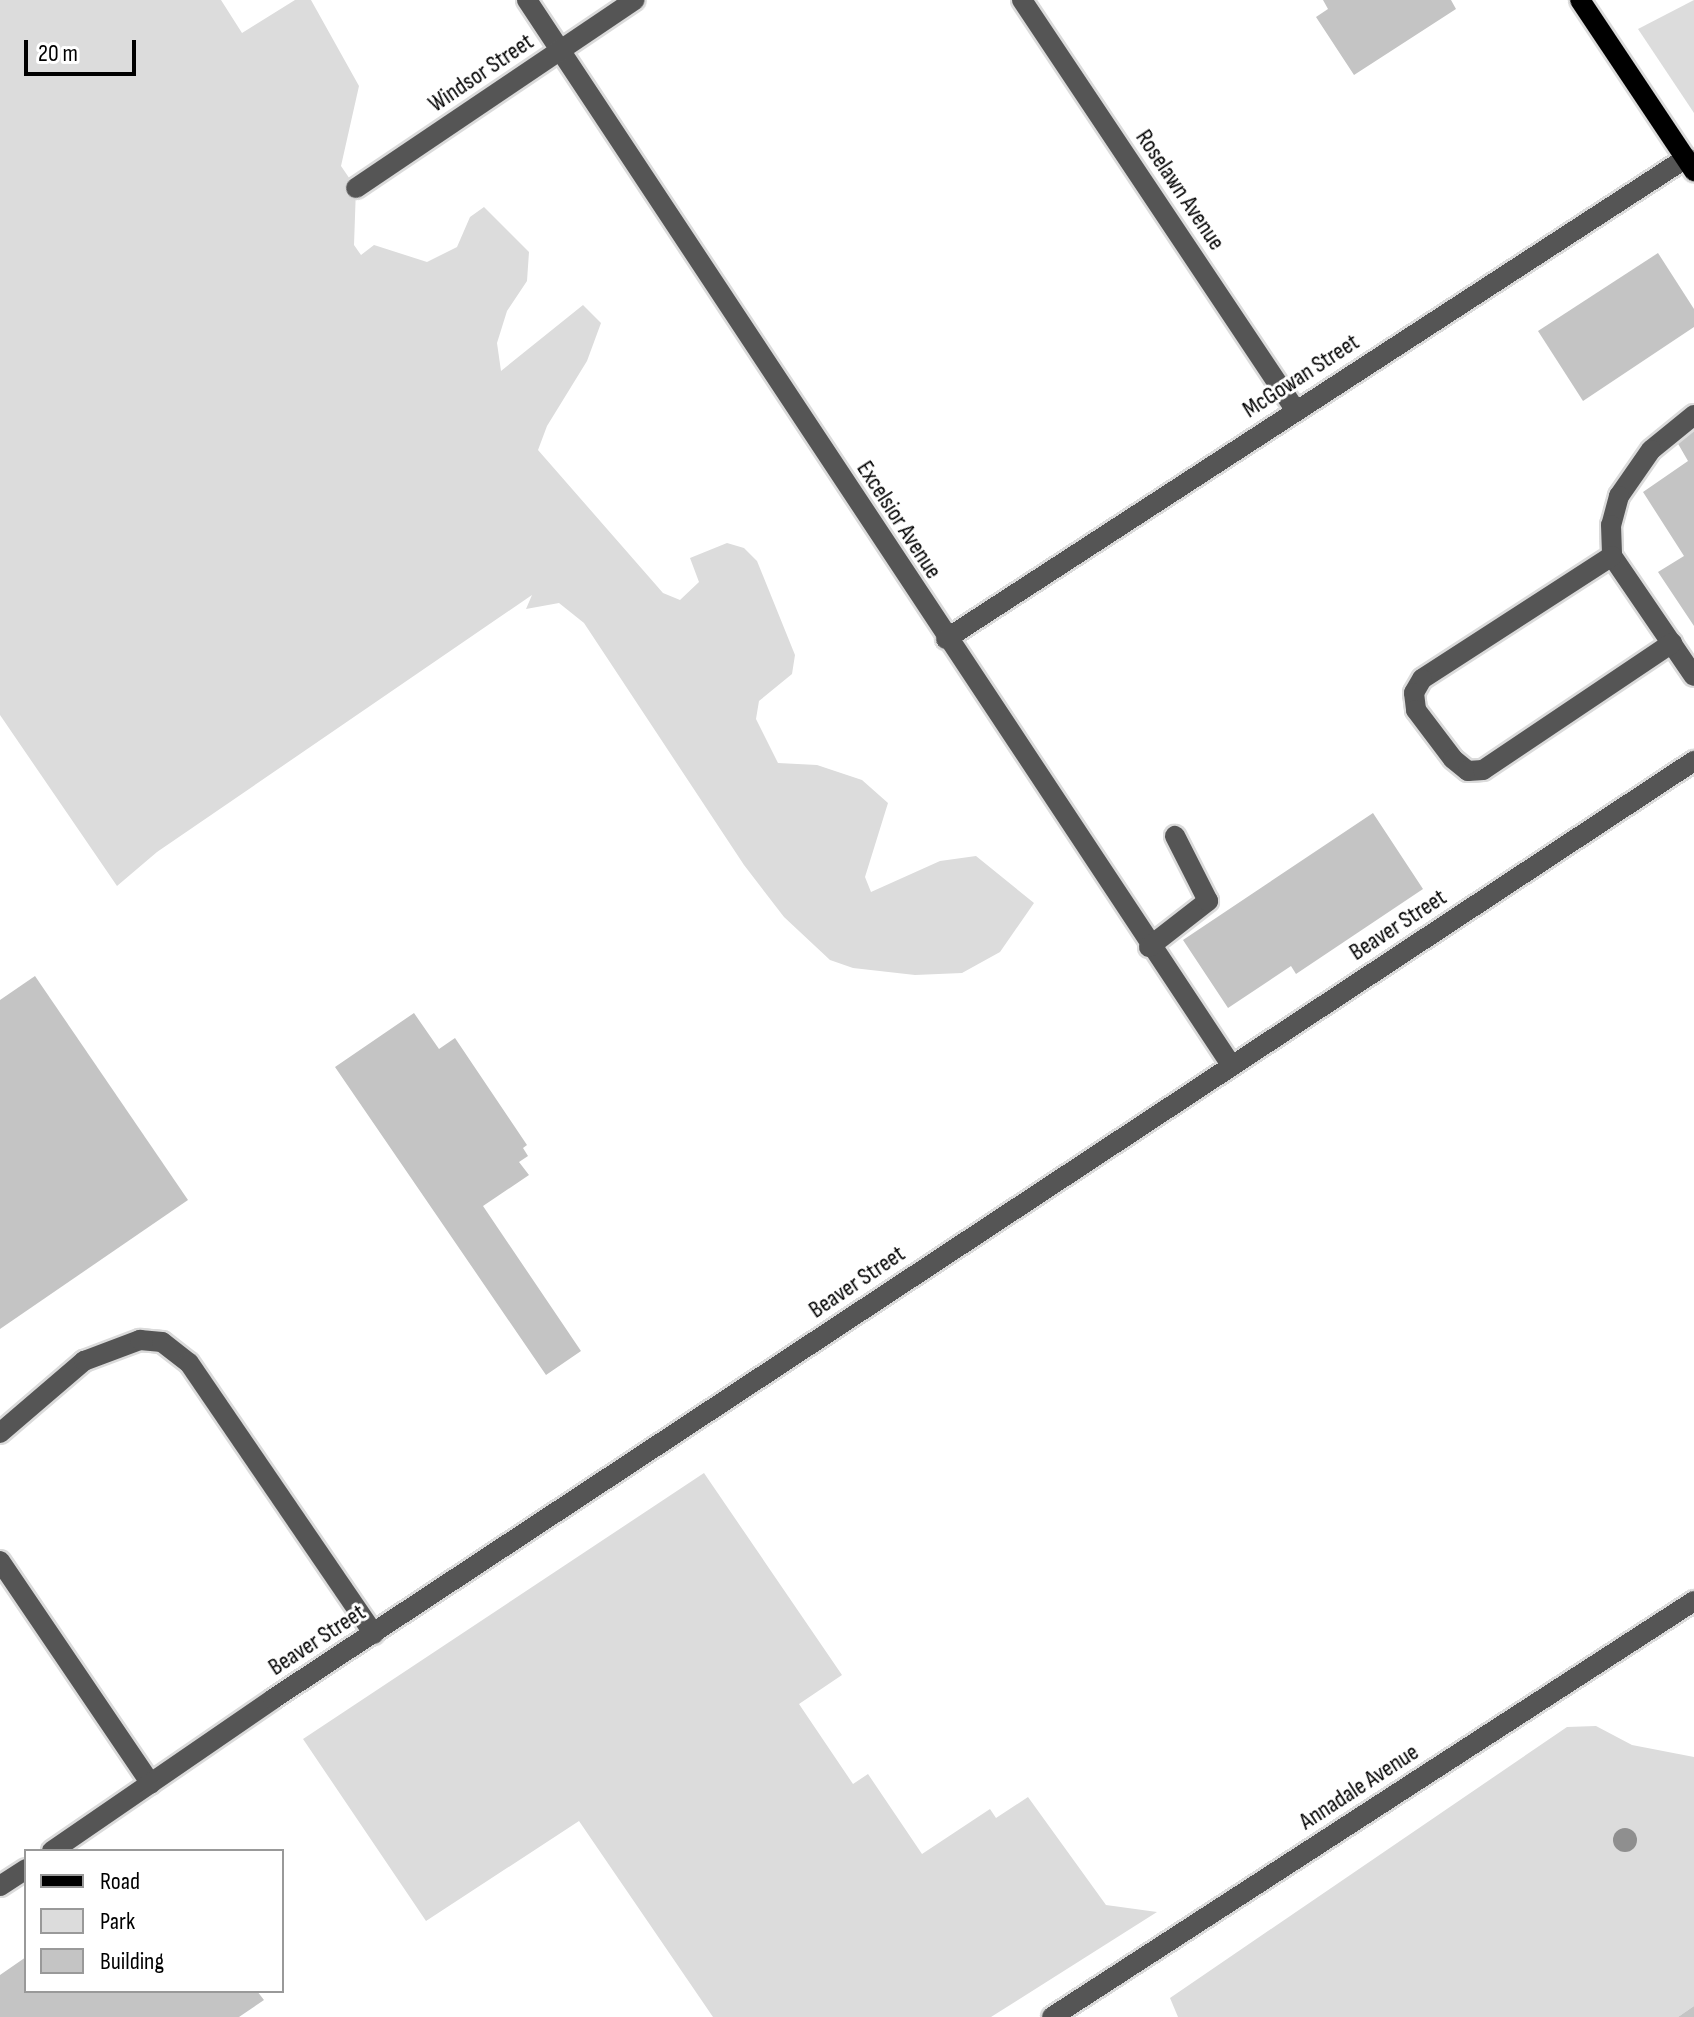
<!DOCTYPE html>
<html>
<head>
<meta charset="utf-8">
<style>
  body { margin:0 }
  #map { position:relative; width:1694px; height:2017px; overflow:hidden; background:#fff; font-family:"Sofia Sans Condensed",sans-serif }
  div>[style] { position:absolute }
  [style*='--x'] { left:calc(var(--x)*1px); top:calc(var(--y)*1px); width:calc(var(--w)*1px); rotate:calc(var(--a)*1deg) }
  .green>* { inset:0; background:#dcdcdc }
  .building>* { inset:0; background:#c4c4c4 }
  .roads { filter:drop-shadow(2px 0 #dbdbdb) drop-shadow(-2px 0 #dbdbdb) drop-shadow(0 2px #dbdbdb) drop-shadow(0 -2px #dbdbdb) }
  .minor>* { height:20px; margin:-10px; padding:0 10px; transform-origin:10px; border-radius:10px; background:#555 }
  .major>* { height:20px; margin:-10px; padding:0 10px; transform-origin:10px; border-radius:10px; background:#000 }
  .trees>* { width:24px; height:24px; margin:-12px; border-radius:50%; background:#8f8f8f }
  span { translate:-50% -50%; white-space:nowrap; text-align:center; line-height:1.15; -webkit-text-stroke:6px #fff; paint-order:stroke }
  .street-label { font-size:24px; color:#000 }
  .legend { position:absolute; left:24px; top:1849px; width:260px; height:144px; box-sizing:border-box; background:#fff; border:2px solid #999; margin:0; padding:10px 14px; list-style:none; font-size:24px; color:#000 }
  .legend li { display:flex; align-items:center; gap:16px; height:40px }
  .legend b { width:40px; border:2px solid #999 }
  .scale { position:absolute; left:24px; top:40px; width:112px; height:36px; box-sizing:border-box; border:4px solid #000; border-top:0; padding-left:10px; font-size:24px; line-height:28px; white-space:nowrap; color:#000; -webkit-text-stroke:6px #fff; paint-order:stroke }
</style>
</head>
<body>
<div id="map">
  <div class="green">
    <div style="clip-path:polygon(0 0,221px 0,242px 33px,295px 0,311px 0,359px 86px,341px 166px,356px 188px,354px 245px,361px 255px,374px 245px,427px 262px,457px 247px,470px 217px,484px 207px,529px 252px,527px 281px,507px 311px,497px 343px,501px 371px,583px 305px,601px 323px,587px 361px,547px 426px,538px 450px,663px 593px,680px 600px,699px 582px,690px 558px,727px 543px,744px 548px,757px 561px,795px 655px,792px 674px,759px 701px,756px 719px,778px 763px,817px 765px,862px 780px,888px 803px,865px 877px,871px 892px,940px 861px,976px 856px,1034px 903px,1000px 952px,962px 973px,915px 975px,853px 968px,830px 960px,784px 917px,744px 865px,584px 623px,559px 603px,526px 609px,532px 595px,157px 852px,117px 886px,0 715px)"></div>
    <div style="clip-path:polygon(1694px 0,1694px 113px,1638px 29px)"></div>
    <div style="clip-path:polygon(704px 1473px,842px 1675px,799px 1704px,853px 1784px,868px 1774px,922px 1854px,990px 1809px,996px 1818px,1028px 1797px,1106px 1905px,1157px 1912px,991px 2017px,713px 2017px,579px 1821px,426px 1921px,303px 1739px)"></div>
    <div style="clip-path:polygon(1596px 1726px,1632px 1745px,1694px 1757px,1694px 2006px,1678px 2017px,1178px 2017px,1170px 1998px,1567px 1727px)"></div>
  </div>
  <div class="building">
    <div style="clip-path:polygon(1323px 0,1451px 0,1456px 9px,1354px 75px,1316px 17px,1328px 9px)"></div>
    <div style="clip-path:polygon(1658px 253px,1694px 309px,1694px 327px,1583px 401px,1538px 331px)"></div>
    <div style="clip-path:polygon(1694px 431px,1694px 626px,1658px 572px,1684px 556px,1643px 492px,1688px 461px,1677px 442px)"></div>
    <div style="clip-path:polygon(1373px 813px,1423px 889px,1296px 974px,1291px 966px,1228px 1008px,1183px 940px)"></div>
    <div style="clip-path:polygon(35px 976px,188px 1200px,0 1329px,0 1000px)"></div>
    <div style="clip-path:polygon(414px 1013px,439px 1049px,455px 1038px,527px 1145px,523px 1148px,528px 1156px,519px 1162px,529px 1175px,483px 1206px,581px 1351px,546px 1375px,335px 1067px)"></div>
    <div style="clip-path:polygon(26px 1957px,26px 1991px,257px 1991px,264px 2000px,239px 2017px,0 2017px,0 1975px)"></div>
    <div style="clip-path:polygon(1694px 2006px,1694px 2017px,1678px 2017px)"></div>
  </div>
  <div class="roads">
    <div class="minor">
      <div style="--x:527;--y:0;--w:1277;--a:56.53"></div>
      <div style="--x:1022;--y:0;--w:492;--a:56.3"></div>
      <div style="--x:356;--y:188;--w:336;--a:-34"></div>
      <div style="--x:1694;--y:415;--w:55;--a:140.9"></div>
      <div style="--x:1651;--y:450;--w:56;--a:124.8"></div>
      <div style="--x:1619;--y:496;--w:30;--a:105"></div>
      <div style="--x:1611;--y:525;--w:31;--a:88"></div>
      <div style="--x:1612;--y:556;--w:145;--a:55.7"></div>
      <div style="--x:1612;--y:556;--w:226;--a:147.1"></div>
      <div style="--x:1422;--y:679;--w:16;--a:120"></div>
      <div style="--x:1414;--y:693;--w:17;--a:83"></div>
      <div style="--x:1416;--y:710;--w:61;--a:52.9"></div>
      <div style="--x:1453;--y:759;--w:19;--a:39"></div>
      <div style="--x:1468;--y:771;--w:15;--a:-4"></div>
      <div style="--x:1483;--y:770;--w:228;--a:-33.9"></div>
      <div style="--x:946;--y:639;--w:883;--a:-33.02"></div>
      <div style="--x:1149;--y:947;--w:75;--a:-37.9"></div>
      <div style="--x:1208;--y:901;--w:73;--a:-116.9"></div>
      <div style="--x:0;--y:1433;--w:111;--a:-40.6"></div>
      <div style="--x:84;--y:1361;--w:60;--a:-20.6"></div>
      <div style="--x:140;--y:1340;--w:22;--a:5"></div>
      <div style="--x:162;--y:1342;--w:34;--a:38"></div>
      <div style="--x:189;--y:1363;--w:328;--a:55.7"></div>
      <div style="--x:0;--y:1561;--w:269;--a:55.9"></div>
      <div style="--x:52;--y:1851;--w:268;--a:-34.5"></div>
      <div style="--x:273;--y:1699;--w:1703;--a:-33.43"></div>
      <div style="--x:0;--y:1886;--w:31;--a:-33"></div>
      <div style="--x:1052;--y:2017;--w:765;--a:-32.94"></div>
    </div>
    <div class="major">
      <div style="--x:1580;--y:0;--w:206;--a:56.3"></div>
    </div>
  </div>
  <div class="trees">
    <div style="left:1625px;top:1840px"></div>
  </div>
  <div class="street-label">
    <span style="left:481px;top:73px;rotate:-34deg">Windsor Street</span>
    <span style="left:1180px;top:190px;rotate:56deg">Roselawn Avenue</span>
    <span style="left:1301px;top:376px;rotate:-33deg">McGowan Street</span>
    <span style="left:899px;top:520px;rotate:57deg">Excelsior Avenue</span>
    <span style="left:1398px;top:925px;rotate:-33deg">Beaver Street</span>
    <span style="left:857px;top:1282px;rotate:-34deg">Beaver Street</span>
    <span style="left:317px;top:1640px;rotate:-33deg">Beaver Street</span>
    <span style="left:1359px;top:1787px;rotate:-33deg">Annadale Avenue</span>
  </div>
  <ul class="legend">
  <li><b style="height:10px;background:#000"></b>Road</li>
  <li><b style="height:22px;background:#dcdcdc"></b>Park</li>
  <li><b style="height:22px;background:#c4c4c4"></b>Building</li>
  </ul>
  <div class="scale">20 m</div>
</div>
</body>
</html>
